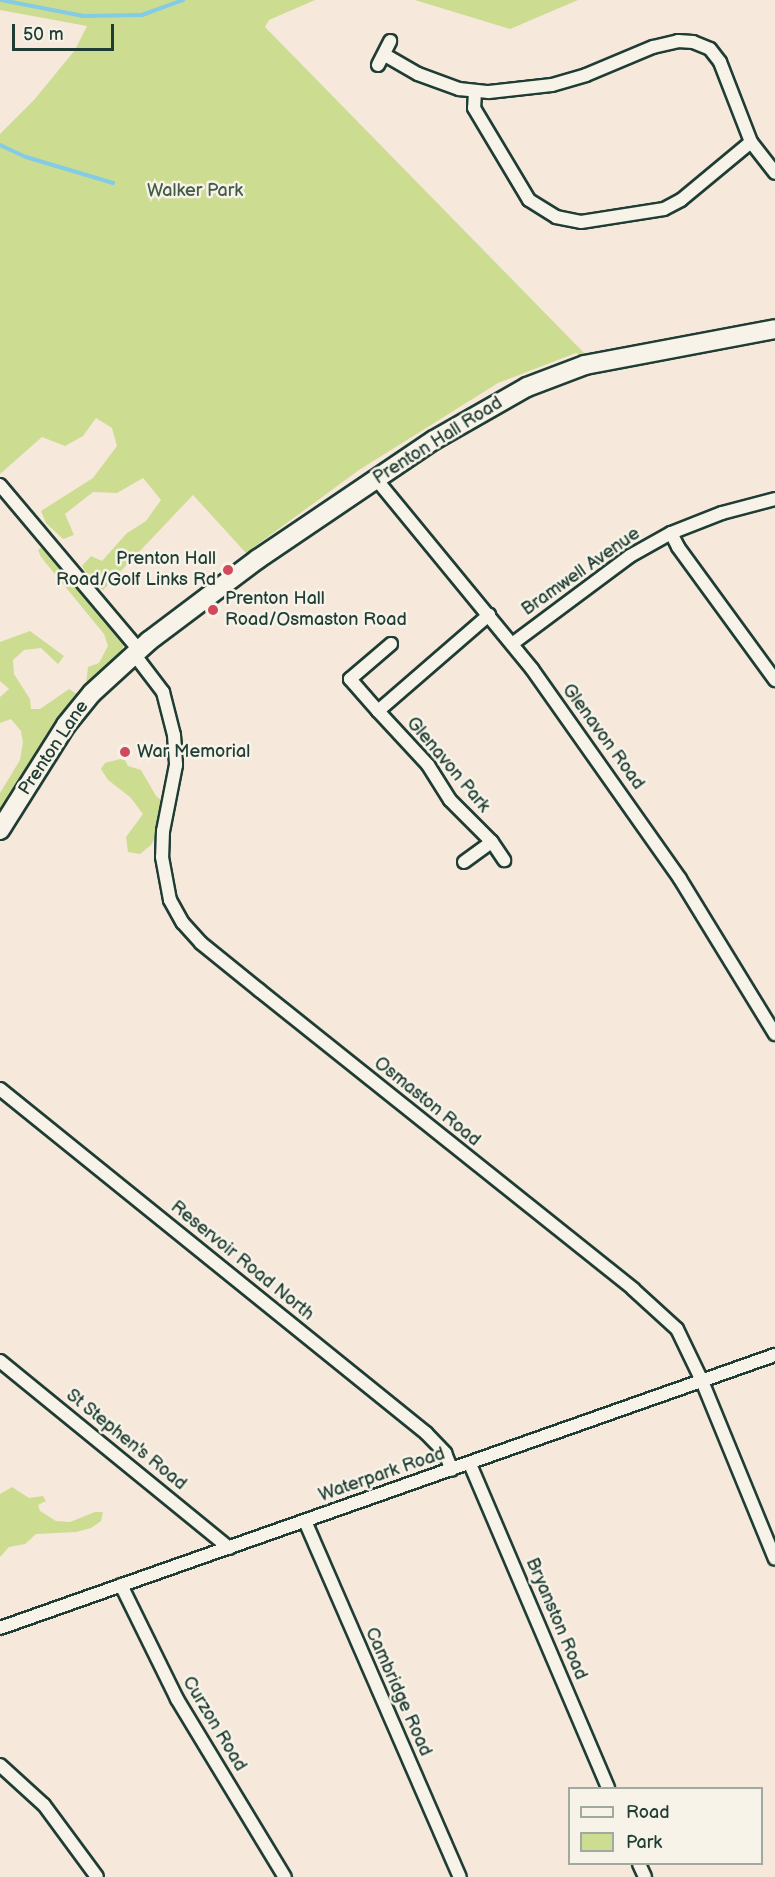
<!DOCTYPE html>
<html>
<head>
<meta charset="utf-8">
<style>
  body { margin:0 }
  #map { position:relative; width:775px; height:1877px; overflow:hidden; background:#f6e8db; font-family:"Balsamiq Sans",sans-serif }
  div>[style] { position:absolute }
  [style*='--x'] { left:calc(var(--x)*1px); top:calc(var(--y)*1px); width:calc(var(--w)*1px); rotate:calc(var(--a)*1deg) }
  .green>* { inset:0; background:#ccdd91 }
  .stream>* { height:4px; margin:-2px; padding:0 2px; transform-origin:2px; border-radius:2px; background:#84cbe5 }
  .roads { filter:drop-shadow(2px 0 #1f3d34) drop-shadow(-2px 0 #1f3d34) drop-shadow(0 2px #1f3d34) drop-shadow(0 -2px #1f3d34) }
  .street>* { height:12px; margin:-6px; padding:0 6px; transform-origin:6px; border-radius:6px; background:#f7f3e8 }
  .secondary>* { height:18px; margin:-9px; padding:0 9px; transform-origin:9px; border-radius:9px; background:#f7f3e8 }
  .dots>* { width:16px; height:16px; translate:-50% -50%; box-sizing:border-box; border:3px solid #f7f3e8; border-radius:50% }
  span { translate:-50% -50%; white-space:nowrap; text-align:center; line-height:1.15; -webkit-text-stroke:5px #f7f3e8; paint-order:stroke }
  .park-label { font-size:18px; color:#425d47 }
  .street-label { font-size:18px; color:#1f3d34 }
  .poi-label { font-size:18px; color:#1f3d34 }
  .right { translate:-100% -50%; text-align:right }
  .left { translate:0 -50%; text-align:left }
  .legend { position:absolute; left:568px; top:1787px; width:195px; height:78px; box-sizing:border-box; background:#f7f3e8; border:2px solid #a1aaa0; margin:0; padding:8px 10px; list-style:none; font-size:18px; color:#1f3d34 }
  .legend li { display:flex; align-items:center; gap:12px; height:30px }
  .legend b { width:30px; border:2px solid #a1aaa0 }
  .scale { position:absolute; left:12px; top:24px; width:102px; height:27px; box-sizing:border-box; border:3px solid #1f3d34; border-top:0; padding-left:8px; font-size:18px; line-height:21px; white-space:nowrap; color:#1f3d34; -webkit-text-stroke:4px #f7f3e8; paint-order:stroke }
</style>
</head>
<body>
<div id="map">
  <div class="green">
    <div style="clip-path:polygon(0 0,315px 0,269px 20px,265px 27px,590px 359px,576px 353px,498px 383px,359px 470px,246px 553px,193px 495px,103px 590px,91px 580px,82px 566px,91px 556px,102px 561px,127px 533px,146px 521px,161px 500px,143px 478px,117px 493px,93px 492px,65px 514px,74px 535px,63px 539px,46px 523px,41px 511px,93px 478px,117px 446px,112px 428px,96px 418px,83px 436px,65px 446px,42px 437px,0 474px,0 134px,34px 100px,75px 50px,87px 26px,0 10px)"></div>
    <div style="clip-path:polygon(415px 0,578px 0,510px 29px)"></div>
    <div style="clip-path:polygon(43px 546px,111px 624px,124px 645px,116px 664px,91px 687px,86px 684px,88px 667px,99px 663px,108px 646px,104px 634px,41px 557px,38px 550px)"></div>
    <div style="clip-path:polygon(30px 631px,64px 656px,58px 664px,41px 648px,24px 650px,13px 660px,14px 674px,30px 699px,31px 709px,40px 709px,69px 689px,77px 694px,58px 717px,0 817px,0 793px,20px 760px,23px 742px,21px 731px,11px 719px,0 723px,0 697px,9px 689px,0 681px,0 642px)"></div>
    <div style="clip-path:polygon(124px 758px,128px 766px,141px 770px,156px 796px,167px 805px,159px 830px,151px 845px,140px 854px,128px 852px,126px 837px,143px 814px,130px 797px,108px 780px,101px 769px,105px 763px)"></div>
    <div style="clip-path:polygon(12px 1487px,29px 1498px,43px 1496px,46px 1501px,38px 1505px,40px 1511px,56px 1521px,70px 1522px,95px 1512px,103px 1512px,101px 1521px,91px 1528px,76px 1532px,36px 1534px,25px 1544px,9px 1547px,0 1557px,0 1494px)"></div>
  </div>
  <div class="stream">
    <div style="--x:1;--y:0;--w:84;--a:11"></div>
    <div style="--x:83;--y:16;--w:59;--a:-1"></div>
    <div style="--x:142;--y:15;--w:44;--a:-20.1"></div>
    <div style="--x:0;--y:145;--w:29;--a:25"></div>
    <div style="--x:26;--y:157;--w:91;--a:16.6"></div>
  </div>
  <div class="roads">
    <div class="street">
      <div style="--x:385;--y:55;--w:38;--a:30"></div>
      <div style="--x:418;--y:74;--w:44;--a:20.1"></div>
      <div style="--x:459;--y:89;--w:30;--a:6"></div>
      <div style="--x:489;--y:92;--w:63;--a:-6.3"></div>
      <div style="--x:552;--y:85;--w:35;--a:-16"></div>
      <div style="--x:586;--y:75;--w:73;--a:-22.7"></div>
      <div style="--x:653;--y:47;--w:26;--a:-13"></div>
      <div style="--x:678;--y:41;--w:15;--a:4"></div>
      <div style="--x:693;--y:42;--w:18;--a:22"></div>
      <div style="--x:710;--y:49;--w:16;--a:52"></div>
      <div style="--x:720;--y:62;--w:86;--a:68.8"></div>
      <div style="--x:751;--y:142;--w:39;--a:52"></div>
      <div style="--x:378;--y:65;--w:27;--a:-63"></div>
      <div style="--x:475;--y:91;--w:17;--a:93"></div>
      <div style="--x:474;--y:108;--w:107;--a:59.1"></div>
      <div style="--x:529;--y:200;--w:32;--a:32"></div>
      <div style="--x:556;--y:217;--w:25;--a:11"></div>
      <div style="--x:581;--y:222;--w:84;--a:-8.9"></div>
      <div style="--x:664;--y:209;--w:19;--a:-28"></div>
      <div style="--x:681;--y:200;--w:91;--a:-39.6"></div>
      <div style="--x:376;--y:479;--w:246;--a:50.6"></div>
      <div style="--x:532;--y:669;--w:257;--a:54.8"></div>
      <div style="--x:680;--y:879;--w:182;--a:58.5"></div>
      <div style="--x:0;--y:485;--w:216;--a:49.9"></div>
      <div style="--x:671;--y:533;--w:16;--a:63"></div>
      <div style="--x:678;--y:547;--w:165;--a:53.9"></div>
      <div style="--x:391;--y:644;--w:54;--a:139.5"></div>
      <div style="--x:350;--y:679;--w:43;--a:48.8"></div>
      <div style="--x:378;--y:711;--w:147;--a:-40.9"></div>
      <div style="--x:512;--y:644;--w:147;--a:-36.7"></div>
      <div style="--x:630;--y:556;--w:47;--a:-29.3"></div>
      <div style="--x:671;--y:533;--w:55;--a:-21.4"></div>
      <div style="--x:722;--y:513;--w:55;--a:-14.8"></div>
      <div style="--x:134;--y:654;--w:48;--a:52.7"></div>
      <div style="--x:163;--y:692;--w:44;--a:75.7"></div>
      <div style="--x:174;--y:735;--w:30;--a:86"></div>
      <div style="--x:176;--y:765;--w:67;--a:101.1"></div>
      <div style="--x:163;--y:831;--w:26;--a:92"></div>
      <div style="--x:162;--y:857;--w:44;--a:79.5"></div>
      <div style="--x:170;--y:900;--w:26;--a:61"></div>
      <div style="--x:183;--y:923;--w:27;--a:48"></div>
      <div style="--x:201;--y:943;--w:75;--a:39"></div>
      <div style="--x:259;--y:990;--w:479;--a:38.6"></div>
      <div style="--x:633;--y:1289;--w:59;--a:42.3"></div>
      <div style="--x:677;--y:1329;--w:58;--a:64.3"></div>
      <div style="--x:702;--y:1381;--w:192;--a:67.7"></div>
      <div style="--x:378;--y:711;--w:74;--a:47.2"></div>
      <div style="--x:428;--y:765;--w:41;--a:57.8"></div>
      <div style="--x:450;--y:800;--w:59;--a:45"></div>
      <div style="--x:492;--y:842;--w:22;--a:56"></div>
      <div style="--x:464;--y:862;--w:34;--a:-36"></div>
      <div style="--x:0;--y:1089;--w:548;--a:38.92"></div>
      <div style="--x:426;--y:1433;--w:28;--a:46"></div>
      <div style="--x:445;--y:1453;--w:18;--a:68"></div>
      <div style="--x:0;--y:1361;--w:296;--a:39.2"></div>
      <div style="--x:470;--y:1464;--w:352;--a:66.9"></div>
      <div style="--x:305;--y:1521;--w:388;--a:66.5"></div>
      <div style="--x:121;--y:1585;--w:127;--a:63.8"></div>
      <div style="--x:177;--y:1699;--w:208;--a:58.8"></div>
      <div style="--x:0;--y:1628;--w:822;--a:-19.41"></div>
      <div style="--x:0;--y:1765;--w:59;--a:42.3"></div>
      <div style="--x:44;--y:1805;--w:89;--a:53.6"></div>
      <div style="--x:639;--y:1864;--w:14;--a:65"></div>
    </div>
    <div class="secondary">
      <div style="--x:0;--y:830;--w:124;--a:-57.8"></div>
      <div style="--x:66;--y:725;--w:41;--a:-50.9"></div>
      <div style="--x:92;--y:693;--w:77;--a:-42.4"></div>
      <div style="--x:149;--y:641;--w:136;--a:-37"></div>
      <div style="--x:258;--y:559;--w:212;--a:-34.1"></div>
      <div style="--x:434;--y:440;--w:107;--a:-29.7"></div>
      <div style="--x:527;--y:387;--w:62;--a:-20.8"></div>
      <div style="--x:585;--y:365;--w:193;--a:-10.7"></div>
    </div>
  </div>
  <div class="dots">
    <div style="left:228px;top:570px;background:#d1495b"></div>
    <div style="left:213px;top:610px;background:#d1495b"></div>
    <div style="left:125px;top:752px;background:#d1495b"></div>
  </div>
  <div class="park-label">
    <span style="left:195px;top:191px">Walker Park</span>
  </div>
  <div class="street-label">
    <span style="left:438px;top:441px;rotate:-32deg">Prenton Hall Road</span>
    <span style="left:581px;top:572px;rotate:-35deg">Bramwell Avenue</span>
    <span style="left:603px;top:737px;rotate:54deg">Glenavon Road</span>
    <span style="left:54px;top:748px;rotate:-56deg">Prenton Lane</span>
    <span style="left:448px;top:765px;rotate:50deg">Glenavon Park</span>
    <span style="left:427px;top:1102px;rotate:39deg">Osmaston Road</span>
    <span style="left:242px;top:1261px;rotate:39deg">Reservoir Road North</span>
    <span style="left:126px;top:1440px;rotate:39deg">St Stephen's Road</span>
    <span style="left:382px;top:1475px;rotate:-19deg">Waterpark Road</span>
    <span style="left:556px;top:1619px;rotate:67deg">Bryanston Road</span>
    <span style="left:398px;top:1692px;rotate:66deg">Cambridge Road</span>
    <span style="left:214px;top:1724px;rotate:59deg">Curzon Road</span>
  </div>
  <div class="poi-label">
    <span class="right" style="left:216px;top:570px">Prenton Hall<br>Road/Golf Links Rd</span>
    <span class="left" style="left:225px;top:610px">Prenton Hall<br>Road/Osmaston Road</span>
    <span class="left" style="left:137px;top:752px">War Memorial</span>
  </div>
  <ul class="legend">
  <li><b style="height:8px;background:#f7f3e8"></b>Road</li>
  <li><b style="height:16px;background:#ccdd91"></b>Park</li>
  </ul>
  <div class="scale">50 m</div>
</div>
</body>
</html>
